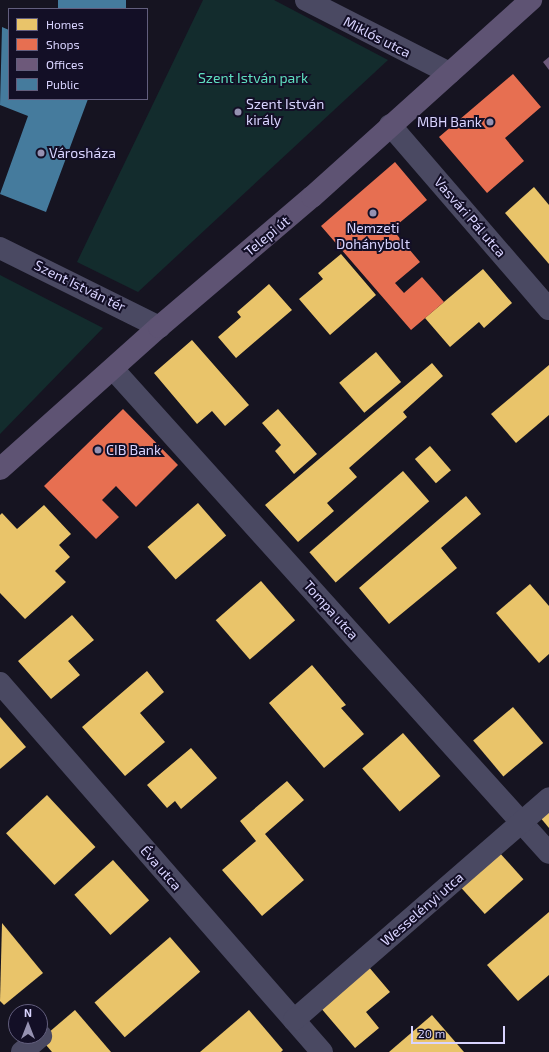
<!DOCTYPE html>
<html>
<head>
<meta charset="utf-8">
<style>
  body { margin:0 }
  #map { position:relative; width:549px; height:1052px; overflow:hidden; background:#161421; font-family:"Exo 2",sans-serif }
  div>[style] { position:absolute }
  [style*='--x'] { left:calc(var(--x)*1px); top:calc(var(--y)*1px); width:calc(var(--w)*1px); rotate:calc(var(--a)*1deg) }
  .green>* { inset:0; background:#132c2d }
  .homes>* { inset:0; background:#e9c46a; transform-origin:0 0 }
  .shops>* { inset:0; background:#e76f51 }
  .offices>* { inset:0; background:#6d597a }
  .public>* { inset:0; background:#457b9d; transform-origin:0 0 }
  .minor>* { height:22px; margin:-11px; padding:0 11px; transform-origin:11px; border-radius:11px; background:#4a4962 }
  .major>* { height:22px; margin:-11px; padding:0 11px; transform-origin:11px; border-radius:11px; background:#5e5373 }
  .dots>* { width:11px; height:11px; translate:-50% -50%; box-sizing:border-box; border:2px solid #130f26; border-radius:50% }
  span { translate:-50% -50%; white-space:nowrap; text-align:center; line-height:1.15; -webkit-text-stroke:4px #130f26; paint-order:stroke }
  .street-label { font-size:14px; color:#d9d4ff }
  .park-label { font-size:14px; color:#5fe0c0 }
  .poi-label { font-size:14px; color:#d9d4ff }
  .left { translate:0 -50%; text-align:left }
  .right { translate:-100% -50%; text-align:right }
  .legend { position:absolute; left:8px; top:8px; width:140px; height:92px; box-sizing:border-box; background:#130f26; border:1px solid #625e7d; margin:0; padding:5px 7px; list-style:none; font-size:12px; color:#d9d4ff }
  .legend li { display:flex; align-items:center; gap:8px; height:20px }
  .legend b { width:20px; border:1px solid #625e7d }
  .north { position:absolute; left:8px; top:1004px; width:40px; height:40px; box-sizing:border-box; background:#130f26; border:1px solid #625e7d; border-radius:50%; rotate:0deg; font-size:11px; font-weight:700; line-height:16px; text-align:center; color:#d9d4ff }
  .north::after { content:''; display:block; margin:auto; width:14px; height:18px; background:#9591b1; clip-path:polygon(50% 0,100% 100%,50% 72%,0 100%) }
  .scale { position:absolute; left:411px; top:1026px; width:94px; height:18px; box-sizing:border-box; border:2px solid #d9d4ff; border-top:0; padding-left:5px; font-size:12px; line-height:14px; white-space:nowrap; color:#d9d4ff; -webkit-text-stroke:3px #130f26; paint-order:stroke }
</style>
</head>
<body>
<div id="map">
  <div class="green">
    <div style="clip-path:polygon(203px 0,274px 0,388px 60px,138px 292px,77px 262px)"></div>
    <div style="clip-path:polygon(0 275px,103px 328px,0 434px)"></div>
  </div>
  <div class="homes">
    <div style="clip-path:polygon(534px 187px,549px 205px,549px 264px,505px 213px)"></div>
    <div style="clip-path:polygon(341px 254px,376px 295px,330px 335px,299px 299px,323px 279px,318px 273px)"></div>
    <div style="clip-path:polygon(483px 269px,512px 303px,484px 328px,479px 322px,450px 347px,425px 318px)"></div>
    <div style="clip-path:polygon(269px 284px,292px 310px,236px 358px,218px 337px,241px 317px,237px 312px)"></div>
    <div style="clip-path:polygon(192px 340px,249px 405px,225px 426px,212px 411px,197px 424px,154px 373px)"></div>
    <div style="left:376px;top:352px;width:39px;height:48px;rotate:50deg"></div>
    <div style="clip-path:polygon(432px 363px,443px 376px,403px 412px,407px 417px,349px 468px,357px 477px,327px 503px,334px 511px,298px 542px,265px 505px)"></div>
    <div style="clip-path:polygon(549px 365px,549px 415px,516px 443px,491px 414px)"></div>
    <div style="clip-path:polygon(278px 409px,317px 454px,294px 474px,275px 451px,281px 445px,262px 423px)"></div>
    <div style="left:430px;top:446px;width:32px;height:20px;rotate:49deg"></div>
    <div style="left:403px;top:471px;width:40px;height:124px;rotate:49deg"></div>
    <div style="clip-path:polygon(466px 496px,481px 514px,441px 548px,457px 568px,389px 624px,359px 588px)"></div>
    <div style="left:198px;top:503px;width:43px;height:67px;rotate:49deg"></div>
    <div style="clip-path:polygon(44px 505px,71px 534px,59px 545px,70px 557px,55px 571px,66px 582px,25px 619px,0 593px,0 515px,2px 513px,17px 529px)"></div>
    <div style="left:261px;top:581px;width:52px;height:60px;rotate:49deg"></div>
    <div style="clip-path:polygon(530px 584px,549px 606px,549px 654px,539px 663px,496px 613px)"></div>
    <div style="clip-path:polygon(72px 615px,94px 640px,68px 661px,80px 675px,51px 699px,18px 661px)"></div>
    <div style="clip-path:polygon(312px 665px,346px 705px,341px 708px,364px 734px,324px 768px,269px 703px)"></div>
    <div style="clip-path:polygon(147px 671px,164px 692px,140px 713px,165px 742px,125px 776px,82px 727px)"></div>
    <div style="left:513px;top:707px;width:47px;height:52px;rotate:50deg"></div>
    <div style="clip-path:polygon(0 717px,26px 747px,0 769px)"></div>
    <div style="left:403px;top:733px;width:57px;height:54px;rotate:49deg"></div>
    <div style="clip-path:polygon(191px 748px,217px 778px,181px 809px,175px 801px,167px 808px,147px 785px)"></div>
    <div style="clip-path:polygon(287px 781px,304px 800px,265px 834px,304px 880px,262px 916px,222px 870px,256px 841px,240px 821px)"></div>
    <div style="left:47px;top:795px;width:71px;height:56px;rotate:47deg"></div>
    <div style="clip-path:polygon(549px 808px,549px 828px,539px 816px)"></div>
    <div style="left:498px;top:851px;width:38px;height:52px;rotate:48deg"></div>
    <div style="left:113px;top:860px;width:54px;height:52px;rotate:48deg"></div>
    <div style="clip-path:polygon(549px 912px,549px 975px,518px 1001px,487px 965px)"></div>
    <div style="clip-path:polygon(2px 923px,43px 973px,4px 1005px,0 1001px)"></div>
    <div style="left:170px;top:937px;width:46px;height:100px;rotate:49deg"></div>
    <div style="clip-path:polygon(368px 966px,390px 992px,366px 1012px,379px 1028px,355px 1048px,320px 1007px)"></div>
    <div style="clip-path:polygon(75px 1010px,111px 1052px,52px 1052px,41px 1039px)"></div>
    <div style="clip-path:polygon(249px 1010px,283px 1050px,281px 1052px,200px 1052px)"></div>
    <div style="clip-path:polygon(432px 1015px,464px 1052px,389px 1052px)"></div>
  </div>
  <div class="shops">
    <div style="clip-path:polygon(513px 74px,541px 107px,505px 138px,524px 161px,487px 193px,439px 137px)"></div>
    <div style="clip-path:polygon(395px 162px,427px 200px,392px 229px,420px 262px,395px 283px,404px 293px,422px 277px,444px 302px,411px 330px,321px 226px)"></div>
    <div style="clip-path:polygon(123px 409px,178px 465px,136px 507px,116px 486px,102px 500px,119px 517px,96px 539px,44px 486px)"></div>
  </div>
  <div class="offices">
    <div style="clip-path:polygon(549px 57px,549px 70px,543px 62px)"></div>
  </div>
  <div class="public">
    <div style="left:58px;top:0;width:68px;height:9px"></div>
    <div style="clip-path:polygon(2px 27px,9px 30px,9px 99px,88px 99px,46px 212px,0 194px,28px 116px,0 105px)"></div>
  </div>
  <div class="minor">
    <div style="--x:306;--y:0;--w:161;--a:27"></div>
    <div style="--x:390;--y:125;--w:243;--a:49.2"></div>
    <div style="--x:0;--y:248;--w:178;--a:26.4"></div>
    <div style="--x:113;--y:369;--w:651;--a:47.99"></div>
    <div style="--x:0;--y:683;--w:490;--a:48.9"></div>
    <div style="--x:294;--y:1020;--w:338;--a:-41"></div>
    <div style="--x:22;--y:1052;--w:25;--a:-40"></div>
  </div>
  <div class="major">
    <div style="--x:0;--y:469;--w:213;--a:-41.8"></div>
    <div style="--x:159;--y:327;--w:201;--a:-40.4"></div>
    <div style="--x:312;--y:197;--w:295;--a:-42"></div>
  </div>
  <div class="dots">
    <div style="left:238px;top:112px;background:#9591b1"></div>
    <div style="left:490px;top:122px;background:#9591b1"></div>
    <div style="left:41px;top:153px;background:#9591b1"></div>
    <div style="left:373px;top:213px;background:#9591b1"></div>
    <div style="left:98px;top:450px;background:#9591b1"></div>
  </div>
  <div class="street-label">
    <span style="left:377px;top:37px;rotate:27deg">Miklós utca</span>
    <span style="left:470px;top:217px;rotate:49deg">Vasvári Pál utca</span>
    <span style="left:267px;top:236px;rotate:-40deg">Telepi út</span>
    <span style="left:80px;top:286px;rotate:26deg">Szent István tér</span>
    <span style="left:331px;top:610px;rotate:48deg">Tompa utca</span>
    <span style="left:161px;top:868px;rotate:49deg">Éva utca</span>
    <span style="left:422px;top:909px;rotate:-41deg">Wesselényi utca</span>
  </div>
  <div class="park-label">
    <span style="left:253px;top:78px">Szent István park</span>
  </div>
  <div class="poi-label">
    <span class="left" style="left:246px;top:112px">Szent István<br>király</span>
    <span class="right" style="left:482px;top:122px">MBH Bank</span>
    <span class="left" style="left:49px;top:153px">Városháza</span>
    <span style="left:373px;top:236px">Nemzeti<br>Dohánybolt</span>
    <span class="left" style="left:106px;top:450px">CIB Bank</span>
  </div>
  <ul class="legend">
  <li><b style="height:11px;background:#e9c46a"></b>Homes</li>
  <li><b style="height:11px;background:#e76f51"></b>Shops</li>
  <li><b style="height:11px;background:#6d597a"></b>Offices</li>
  <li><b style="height:11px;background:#457b9d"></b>Public</li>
  </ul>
  <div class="north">N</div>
  <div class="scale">20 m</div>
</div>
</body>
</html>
